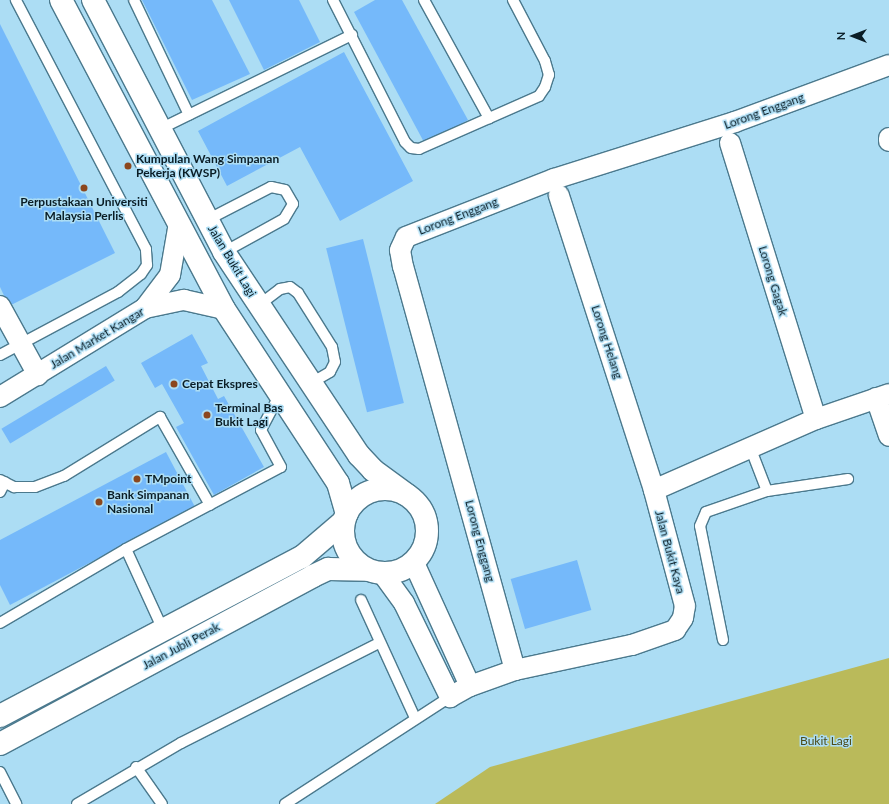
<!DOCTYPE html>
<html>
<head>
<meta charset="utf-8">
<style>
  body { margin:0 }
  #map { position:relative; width:889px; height:804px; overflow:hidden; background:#acddf4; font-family:Lato,sans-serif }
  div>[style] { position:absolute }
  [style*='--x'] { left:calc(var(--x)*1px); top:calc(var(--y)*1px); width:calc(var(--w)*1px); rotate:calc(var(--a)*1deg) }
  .green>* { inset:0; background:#baba5a }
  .building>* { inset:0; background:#75b9fa; transform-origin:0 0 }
  .roads { filter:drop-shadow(1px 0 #4b798d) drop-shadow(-1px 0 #4b798d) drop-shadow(0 1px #4b798d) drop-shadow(0 -1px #4b798d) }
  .service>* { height:10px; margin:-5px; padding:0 5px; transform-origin:5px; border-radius:5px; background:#fff }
  .minor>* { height:20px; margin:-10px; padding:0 10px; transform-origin:10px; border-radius:10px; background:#fff }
  .tertiary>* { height:22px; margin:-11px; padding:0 11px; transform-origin:11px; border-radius:11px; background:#fff }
  .tertiary>.ring { margin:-11px; padding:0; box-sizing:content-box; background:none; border:22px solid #fff; border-radius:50% }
  .dots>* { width:11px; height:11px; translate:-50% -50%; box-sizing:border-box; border:2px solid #acddf4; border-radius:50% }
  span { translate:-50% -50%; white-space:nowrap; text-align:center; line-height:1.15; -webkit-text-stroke:3px #acddf4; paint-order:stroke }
  .street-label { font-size:12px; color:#0a1d26 }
  .poi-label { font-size:12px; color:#0a1d26; font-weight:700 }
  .left { translate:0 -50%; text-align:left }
  .park-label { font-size:12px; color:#4c4c19 }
  .north { position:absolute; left:833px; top:16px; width:40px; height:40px; -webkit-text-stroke:3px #acddf4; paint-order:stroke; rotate:270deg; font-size:11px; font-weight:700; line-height:16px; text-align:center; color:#0a1d26 }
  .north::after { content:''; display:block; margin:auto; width:14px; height:18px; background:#0a1d26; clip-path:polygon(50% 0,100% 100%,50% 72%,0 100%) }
</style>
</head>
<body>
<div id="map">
  <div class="green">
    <div style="clip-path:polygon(889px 658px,889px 804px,435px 804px,490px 767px)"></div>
  </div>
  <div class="building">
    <div style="clip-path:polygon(142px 0,212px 0,250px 74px,192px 100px)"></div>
    <div style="clip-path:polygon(229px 0,299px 0,320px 42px,264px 70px)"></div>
    <div style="clip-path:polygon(375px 0,402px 0,468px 120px,425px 144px,354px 12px)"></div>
    <div style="clip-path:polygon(0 24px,115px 253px,9px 306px,0 287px)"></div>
    <div style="clip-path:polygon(344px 52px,413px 181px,340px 221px,300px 147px,227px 186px,198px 131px)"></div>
    <div style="left:363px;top:239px;width:169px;height:38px;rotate:76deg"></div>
    <div style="clip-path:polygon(192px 334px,208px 363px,201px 366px,218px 399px,224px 396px,264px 467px,214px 495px,176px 427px,184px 423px,162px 384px,155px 388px,141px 363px)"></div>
    <div style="left:106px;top:366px;width:17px;height:122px;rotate:59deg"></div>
    <div style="clip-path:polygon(166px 452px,195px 507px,10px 605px,0 585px,0 540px)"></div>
    <div style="left:577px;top:560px;width:52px;height:69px;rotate:74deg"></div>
  </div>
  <div class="roads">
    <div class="service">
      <div style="--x:134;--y:0;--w:127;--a:64.4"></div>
      <div style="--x:333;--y:0;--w:159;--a:63.1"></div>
      <div style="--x:405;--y:142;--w:8;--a:45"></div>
      <div style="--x:411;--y:148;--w:8;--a:7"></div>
      <div style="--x:419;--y:149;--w:131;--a:-23.8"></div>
      <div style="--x:539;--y:96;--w:11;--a:-56"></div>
      <div style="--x:545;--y:87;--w:13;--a:-72"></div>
      <div style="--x:549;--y:75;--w:15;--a:-106"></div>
      <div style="--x:545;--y:61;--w:69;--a:-117.7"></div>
      <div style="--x:424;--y:0;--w:135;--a:61.2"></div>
      <div style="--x:160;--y:129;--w:214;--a:-26.1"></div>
      <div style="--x:207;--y:220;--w:72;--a:-27.3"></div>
      <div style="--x:271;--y:187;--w:14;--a:12"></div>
      <div style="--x:285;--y:190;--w:16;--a:60"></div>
      <div style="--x:293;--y:204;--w:17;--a:121"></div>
      <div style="--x:284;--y:219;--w:68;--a:151.2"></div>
      <div style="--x:259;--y:305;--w:26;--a:-37"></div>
      <div style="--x:280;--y:289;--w:10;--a:-11"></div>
      <div style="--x:290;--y:287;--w:10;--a:37"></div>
      <div style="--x:298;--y:293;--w:64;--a:57.8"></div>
      <div style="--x:332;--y:347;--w:15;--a:79"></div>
      <div style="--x:335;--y:362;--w:11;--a:117"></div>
      <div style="--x:330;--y:372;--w:22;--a:150"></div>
      <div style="--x:0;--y:355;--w:134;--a:-28.1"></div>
      <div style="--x:118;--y:292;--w:29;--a:-38"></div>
      <div style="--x:141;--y:274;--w:11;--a:-56"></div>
      <div style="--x:147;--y:265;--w:16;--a:-94"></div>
      <div style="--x:146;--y:249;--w:281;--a:-117.6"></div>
      <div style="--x:750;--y:447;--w:47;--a:68.9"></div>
      <div style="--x:0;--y:480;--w:16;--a:27"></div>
      <div style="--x:14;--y:487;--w:21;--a:0"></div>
      <div style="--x:35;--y:487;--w:31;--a:-21"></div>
      <div style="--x:64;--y:476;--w:113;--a:-31.6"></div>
      <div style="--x:160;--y:417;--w:101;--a:60.4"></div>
      <div style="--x:0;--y:492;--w:11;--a:-63"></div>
      <div style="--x:126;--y:549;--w:89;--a:65.4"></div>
      <div style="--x:361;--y:600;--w:130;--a:65.4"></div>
      <div style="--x:0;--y:623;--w:146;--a:-30.4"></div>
      <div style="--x:126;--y:549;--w:175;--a:-27.9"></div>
      <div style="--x:281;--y:467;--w:42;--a:-118.4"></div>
      <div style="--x:261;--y:430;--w:41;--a:-62.2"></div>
      <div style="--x:723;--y:640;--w:116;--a:-101.4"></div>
      <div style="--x:700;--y:526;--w:15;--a:-67"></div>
      <div style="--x:706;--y:512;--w:65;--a:-19"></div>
      <div style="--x:767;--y:491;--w:82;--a:-8.4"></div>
      <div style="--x:136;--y:767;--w:45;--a:54.9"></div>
      <div style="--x:0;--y:772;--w:36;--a:63"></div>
      <div style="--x:77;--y:804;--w:121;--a:-30.4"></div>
      <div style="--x:181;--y:743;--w:222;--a:-26.8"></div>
      <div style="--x:285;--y:804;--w:197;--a:-33"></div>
    </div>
    <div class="minor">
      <div style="--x:889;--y:138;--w:3;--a:90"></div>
      <div style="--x:730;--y:143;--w:289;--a:72.7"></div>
      <div style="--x:0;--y:306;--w:79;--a:61.2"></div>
      <div style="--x:145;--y:308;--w:41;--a:-52.9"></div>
      <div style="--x:170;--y:275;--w:53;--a:-80.2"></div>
      <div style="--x:0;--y:397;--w:170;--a:-31.5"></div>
      <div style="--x:145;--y:308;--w:40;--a:-12"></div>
      <div style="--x:184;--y:300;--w:41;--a:12.7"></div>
      <div style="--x:876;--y:398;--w:40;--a:71.1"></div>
      <div style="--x:654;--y:490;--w:177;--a:-23.7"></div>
      <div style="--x:816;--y:419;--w:77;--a:-18.9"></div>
      <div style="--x:414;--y:563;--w:135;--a:65.5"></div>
      <div style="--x:383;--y:574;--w:36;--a:54"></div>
      <div style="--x:404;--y:603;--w:105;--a:63.9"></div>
      <div style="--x:450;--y:697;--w:23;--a:-29"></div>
      <div style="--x:470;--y:686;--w:48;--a:-19.6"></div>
      <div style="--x:515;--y:670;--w:120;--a:-12.1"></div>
      <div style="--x:632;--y:645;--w:46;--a:-19.2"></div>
      <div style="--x:675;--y:630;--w:14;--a:-56"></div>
      <div style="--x:683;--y:618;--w:12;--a:-81"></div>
      <div style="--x:685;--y:606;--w:120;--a:-105"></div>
      <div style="--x:654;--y:490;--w:310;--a:-107.9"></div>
      <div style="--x:515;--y:670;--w:418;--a:-105.5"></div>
      <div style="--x:403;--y:267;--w:17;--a:-100"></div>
      <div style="--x:400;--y:250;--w:14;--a:-65"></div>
      <div style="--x:406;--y:237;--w:159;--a:-21.4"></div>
      <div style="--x:554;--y:179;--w:190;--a:-17.5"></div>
      <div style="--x:735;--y:122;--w:164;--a:-20.3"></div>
    </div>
    <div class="tertiary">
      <div style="--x:61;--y:0;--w:349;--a:62.2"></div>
      <div style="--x:224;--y:309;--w:208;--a:56.8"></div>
      <div style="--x:338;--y:483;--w:32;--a:74"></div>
      <div style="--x:93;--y:0;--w:284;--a:62.5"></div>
      <div style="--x:224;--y:252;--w:244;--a:56.4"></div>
      <div style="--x:359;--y:455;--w:21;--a:47"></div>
      <div style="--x:373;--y:470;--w:42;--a:36.3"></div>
      <div class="ring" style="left:343px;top:489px;width:62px;height:62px"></div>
      <div style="--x:0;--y:716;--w:341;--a:-27.8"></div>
      <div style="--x:302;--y:557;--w:55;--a:-40.6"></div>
      <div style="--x:0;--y:744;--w:355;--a:-28.2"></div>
      <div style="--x:313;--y:576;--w:17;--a:-25"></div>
      <div style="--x:328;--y:569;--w:39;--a:1"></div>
    </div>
  </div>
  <div class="dots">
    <div style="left:128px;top:166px;background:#8c471d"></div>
    <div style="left:84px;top:188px;background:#8c471d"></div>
    <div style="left:174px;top:384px;background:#8c471d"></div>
    <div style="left:207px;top:415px;background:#8c471d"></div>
    <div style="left:137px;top:479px;background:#8c471d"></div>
    <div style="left:99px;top:502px;background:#8c471d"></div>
  </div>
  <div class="street-label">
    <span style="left:764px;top:111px;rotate:-20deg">Lorong Enggang</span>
    <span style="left:458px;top:216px;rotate:-21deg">Lorong Enggang</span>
    <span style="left:232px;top:261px;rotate:59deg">Jalan Bukit Lagi</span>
    <span style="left:773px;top:281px;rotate:73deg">Lorong Gagak</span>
    <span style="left:97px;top:338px;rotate:-31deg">Jalan Market Kangar</span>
    <span style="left:607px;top:342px;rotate:72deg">Lorong Helang</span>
    <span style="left:480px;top:541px;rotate:75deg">Lorong Enggang</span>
    <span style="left:670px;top:552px;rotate:75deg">Jalan Bukit Kaya</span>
    <span style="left:181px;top:646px;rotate:-28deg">Jalan Jubli Perak</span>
  </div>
  <div class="poi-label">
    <span class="left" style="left:136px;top:166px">Kumpulan Wang Simpanan<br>Pekerja (KWSP)</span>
    <span style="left:84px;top:209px">Perpustakaan Universiti<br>Malaysia Perlis</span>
    <span class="left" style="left:182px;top:384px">Cepat Ekspres</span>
    <span class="left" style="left:215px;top:415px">Terminal Bas<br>Bukit Lagi</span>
    <span class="left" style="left:145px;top:479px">TMpoint</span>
    <span class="left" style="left:107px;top:502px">Bank Simpanan<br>Nasional</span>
  </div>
  <div class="park-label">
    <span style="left:826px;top:741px">Bukit Lagi</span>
  </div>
  <div class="north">N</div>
</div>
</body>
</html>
